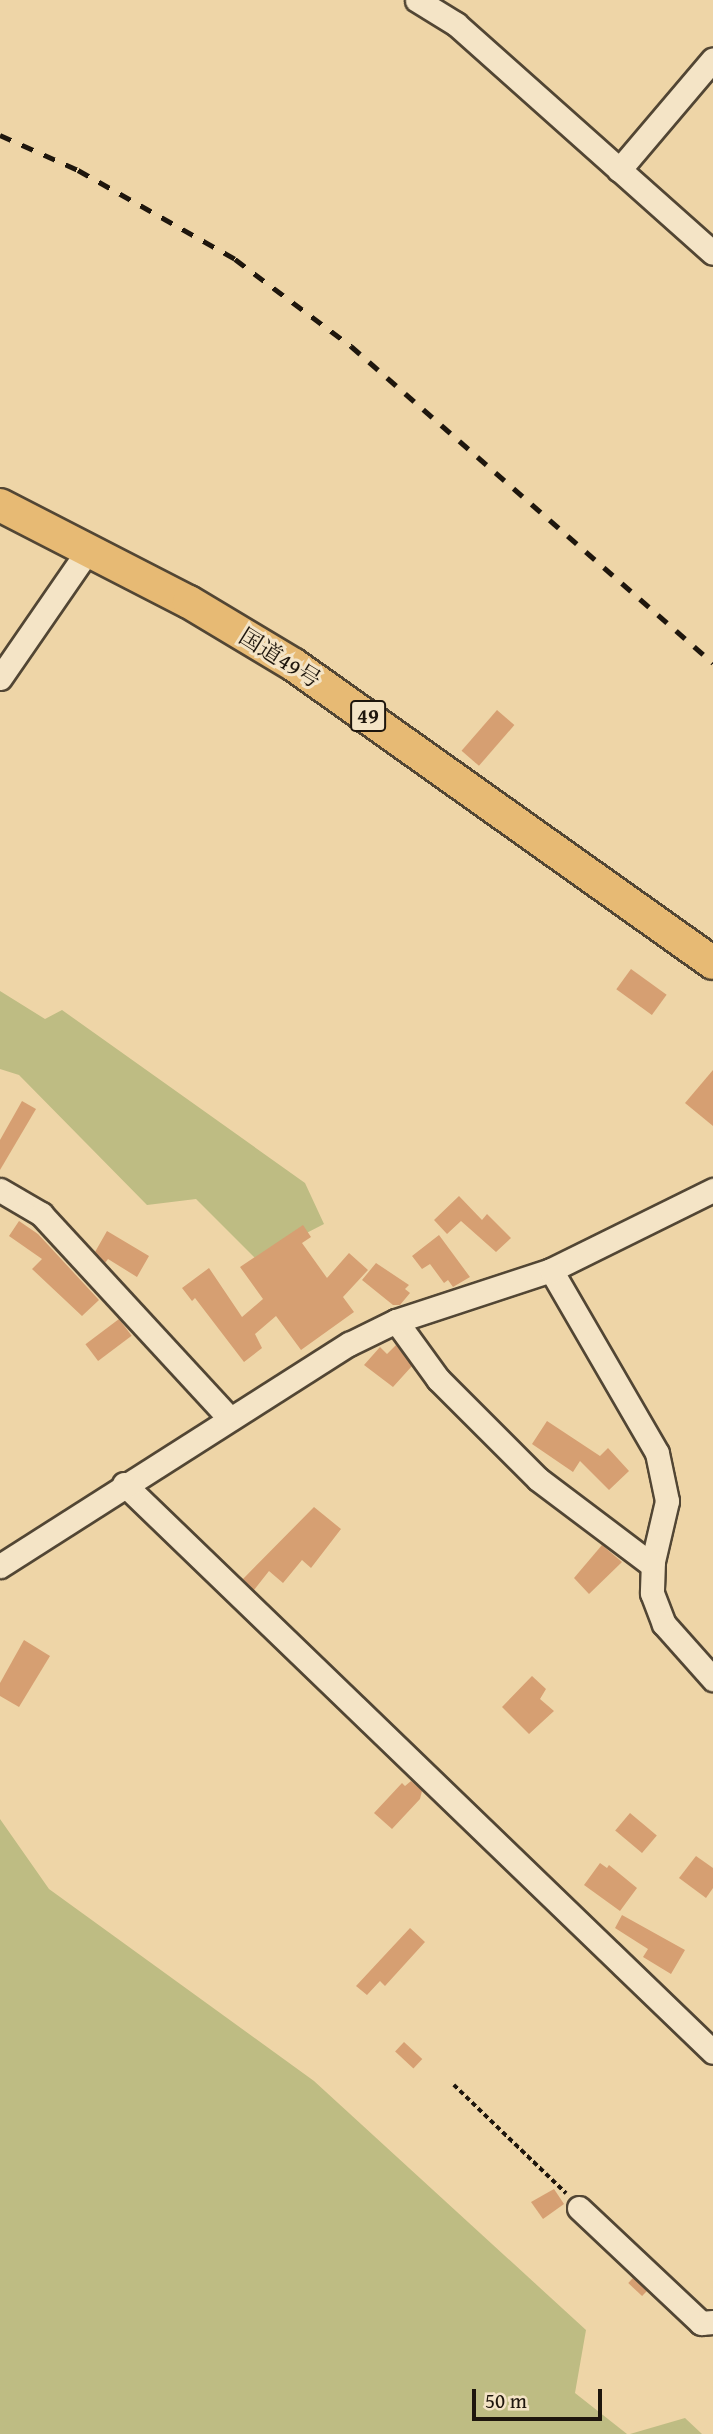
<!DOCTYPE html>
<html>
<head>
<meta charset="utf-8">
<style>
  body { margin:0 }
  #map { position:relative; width:713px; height:2434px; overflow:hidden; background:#eed5a7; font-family:"Gentium Book Plus","Noto Serif JP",serif }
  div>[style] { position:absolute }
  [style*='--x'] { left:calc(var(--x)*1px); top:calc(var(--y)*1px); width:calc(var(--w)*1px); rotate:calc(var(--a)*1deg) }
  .green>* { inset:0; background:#bebc83 }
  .building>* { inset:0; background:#d69f72; transform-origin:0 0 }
  .path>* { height:3.5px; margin-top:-1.75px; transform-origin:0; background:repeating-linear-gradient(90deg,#1e160d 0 5px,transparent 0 8.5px) }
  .roads { filter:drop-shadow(2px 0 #524634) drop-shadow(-2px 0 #524634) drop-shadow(0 2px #524634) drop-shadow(0 -2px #524634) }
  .minor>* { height:23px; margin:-11.5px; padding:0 11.5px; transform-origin:11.5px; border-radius:11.5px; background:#f4e4c6 }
  .highway>* { height:32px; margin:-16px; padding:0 16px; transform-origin:16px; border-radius:16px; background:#e7ba74 }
  .rail>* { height:5px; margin-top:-2.5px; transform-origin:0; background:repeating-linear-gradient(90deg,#1e160d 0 12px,transparent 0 24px) }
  span { translate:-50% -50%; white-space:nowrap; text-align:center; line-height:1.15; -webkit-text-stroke:6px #f4e4c6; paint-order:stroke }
  .shield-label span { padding:2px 5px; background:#f4e4c6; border:2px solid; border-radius:5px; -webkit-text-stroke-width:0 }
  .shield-label { font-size:21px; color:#1e160d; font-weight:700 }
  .street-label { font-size:23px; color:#1e160d }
  .scale { position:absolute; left:472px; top:2389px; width:130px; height:32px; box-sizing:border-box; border:4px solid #1e160d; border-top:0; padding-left:9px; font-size:21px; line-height:24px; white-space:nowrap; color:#1e160d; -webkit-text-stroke:5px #f4e4c6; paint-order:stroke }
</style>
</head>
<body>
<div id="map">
  <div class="green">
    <div style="clip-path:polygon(0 991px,45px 1019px,62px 1010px,305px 1183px,324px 1224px,256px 1259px,196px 1199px,147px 1205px,19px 1075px,0 1069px)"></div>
    <div style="clip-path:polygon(0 1819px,49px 1889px,314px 2081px,586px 2330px,575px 2393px,627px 2434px,0 2434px)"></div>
    <div style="clip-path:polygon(685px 2418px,702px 2434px,630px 2434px)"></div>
  </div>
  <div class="building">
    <div style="left:497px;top:710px;width:23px;height:54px;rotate:41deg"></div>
    <div style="left:631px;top:969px;width:44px;height:25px;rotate:36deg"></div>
    <div style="clip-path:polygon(713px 1070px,713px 1126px,685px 1103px)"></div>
    <div style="clip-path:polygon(22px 1101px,36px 1109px,0 1170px,0 1140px)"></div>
    <div style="clip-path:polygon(459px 1196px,482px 1220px,487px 1214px,511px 1238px,496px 1252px,461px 1221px,447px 1234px,434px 1220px)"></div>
    <div style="clip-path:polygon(19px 1221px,38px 1234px,99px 1300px,82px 1316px,32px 1269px,42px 1259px,9px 1236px)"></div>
    <div style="clip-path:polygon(303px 1225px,311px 1237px,302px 1243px,327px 1278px,349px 1253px,368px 1270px,343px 1297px,354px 1312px,301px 1350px,276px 1316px,255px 1334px,262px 1348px,244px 1362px,195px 1298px,192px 1301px,182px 1288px,209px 1268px,242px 1317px,263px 1299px,240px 1267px)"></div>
    <div style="clip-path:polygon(107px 1231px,149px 1256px,137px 1277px,108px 1259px,105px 1263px,95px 1252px)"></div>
    <div style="clip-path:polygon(439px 1235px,470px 1277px,453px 1287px,448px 1280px,444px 1283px,430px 1264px,422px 1269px,412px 1256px)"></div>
    <div style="clip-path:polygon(376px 1263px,409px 1285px,405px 1289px,410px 1293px,400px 1305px,393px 1305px,362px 1280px)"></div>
    <div style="left:119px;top:1319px;width:21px;height:42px;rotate:53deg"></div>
    <div style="clip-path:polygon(396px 1345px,412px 1366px,393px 1387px,364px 1365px,380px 1347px,387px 1354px)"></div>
    <div style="clip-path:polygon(547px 1421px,600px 1456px,608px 1448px,629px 1471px,609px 1490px,580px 1461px,573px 1472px,532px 1444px)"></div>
    <div style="clip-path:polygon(314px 1507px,341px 1529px,311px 1568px,302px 1560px,283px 1583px,269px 1571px,254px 1590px,243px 1579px)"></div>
    <div style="clip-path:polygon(602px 1545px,622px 1562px,589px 1594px,574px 1578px)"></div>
    <div style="clip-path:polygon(24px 1640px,50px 1656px,19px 1707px,0 1696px,0 1683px)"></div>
    <div style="clip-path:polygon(532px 1676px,546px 1689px,540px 1699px,554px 1711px,529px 1734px,502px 1707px)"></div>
    <div style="clip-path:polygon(411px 1781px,422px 1791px,420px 1799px,392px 1829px,374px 1813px,402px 1783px,405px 1786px)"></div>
    <div style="left:630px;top:1813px;width:35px;height:23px;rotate:40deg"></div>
    <div style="clip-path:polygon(696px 1856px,713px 1868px,713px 1888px,706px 1898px,679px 1878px)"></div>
    <div style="clip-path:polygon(600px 1863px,607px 1868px,609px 1865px,637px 1888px,620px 1911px,584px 1885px)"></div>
    <div style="clip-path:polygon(622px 1915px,685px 1950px,671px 1974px,643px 1957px,648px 1949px,615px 1928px)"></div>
    <div style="clip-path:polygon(410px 1928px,425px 1942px,385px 1986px,380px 1981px,367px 1995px,356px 1986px)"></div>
    <div style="left:404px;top:2042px;width:25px;height:13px;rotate:43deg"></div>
    <div style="clip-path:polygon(554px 2189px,564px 2204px,543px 2219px,531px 2202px)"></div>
    <div style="left:633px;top:2278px;width:19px;height:7px;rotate:43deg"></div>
  </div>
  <div class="path">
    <div style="--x:454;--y:2085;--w:156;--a:44"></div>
  </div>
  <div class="roads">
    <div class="minor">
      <div style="--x:417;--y:0;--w:46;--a:31.6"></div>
      <div style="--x:456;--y:24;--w:344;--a:41.7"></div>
      <div style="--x:619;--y:170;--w:145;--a:-49.7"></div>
      <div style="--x:0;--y:678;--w:157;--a:-55.4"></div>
      <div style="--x:0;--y:1190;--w:48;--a:30.3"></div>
      <div style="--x:41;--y:1214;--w:277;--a:47.3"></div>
      <div style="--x:551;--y:1270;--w:211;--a:59.9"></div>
      <div style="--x:657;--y:1453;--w:49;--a:78.2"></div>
      <div style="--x:667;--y:1501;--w:62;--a:103.1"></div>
      <div style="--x:653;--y:1561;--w:32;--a:92"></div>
      <div style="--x:652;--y:1593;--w:33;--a:69"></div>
      <div style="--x:664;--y:1624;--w:74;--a:48.3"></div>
      <div style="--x:396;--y:1321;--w:72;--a:54.1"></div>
      <div style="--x:438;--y:1379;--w:141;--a:45"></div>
      <div style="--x:538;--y:1479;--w:143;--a:37"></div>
      <div style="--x:124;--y:1484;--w:818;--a:43.96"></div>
      <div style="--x:0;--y:1566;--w:414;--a:-32.5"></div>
      <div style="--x:349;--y:1344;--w:52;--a:-26.1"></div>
      <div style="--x:396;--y:1321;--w:163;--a:-18.2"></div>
      <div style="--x:551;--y:1270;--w:181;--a:-26.3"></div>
      <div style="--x:579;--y:2208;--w:168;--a:43.3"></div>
      <div style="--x:701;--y:2323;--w:12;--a:-5"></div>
    </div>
    <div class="highway">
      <div style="--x:0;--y:505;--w:212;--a:27.2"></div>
      <div style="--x:189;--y:602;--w:122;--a:31"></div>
      <div style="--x:294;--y:665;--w:514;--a:35.42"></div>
    </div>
  </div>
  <div class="rail">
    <div style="--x:0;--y:135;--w:85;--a:24.2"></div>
    <div style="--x:78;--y:170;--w:180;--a:29.5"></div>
    <div style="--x:235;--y:259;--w:145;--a:36.9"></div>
    <div style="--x:351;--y:346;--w:481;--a:41.2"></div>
  </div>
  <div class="shield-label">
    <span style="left:368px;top:716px">49</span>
  </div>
  <div class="street-label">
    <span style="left:280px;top:658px;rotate:32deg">国道49号</span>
  </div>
  <div class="scale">50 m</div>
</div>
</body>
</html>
